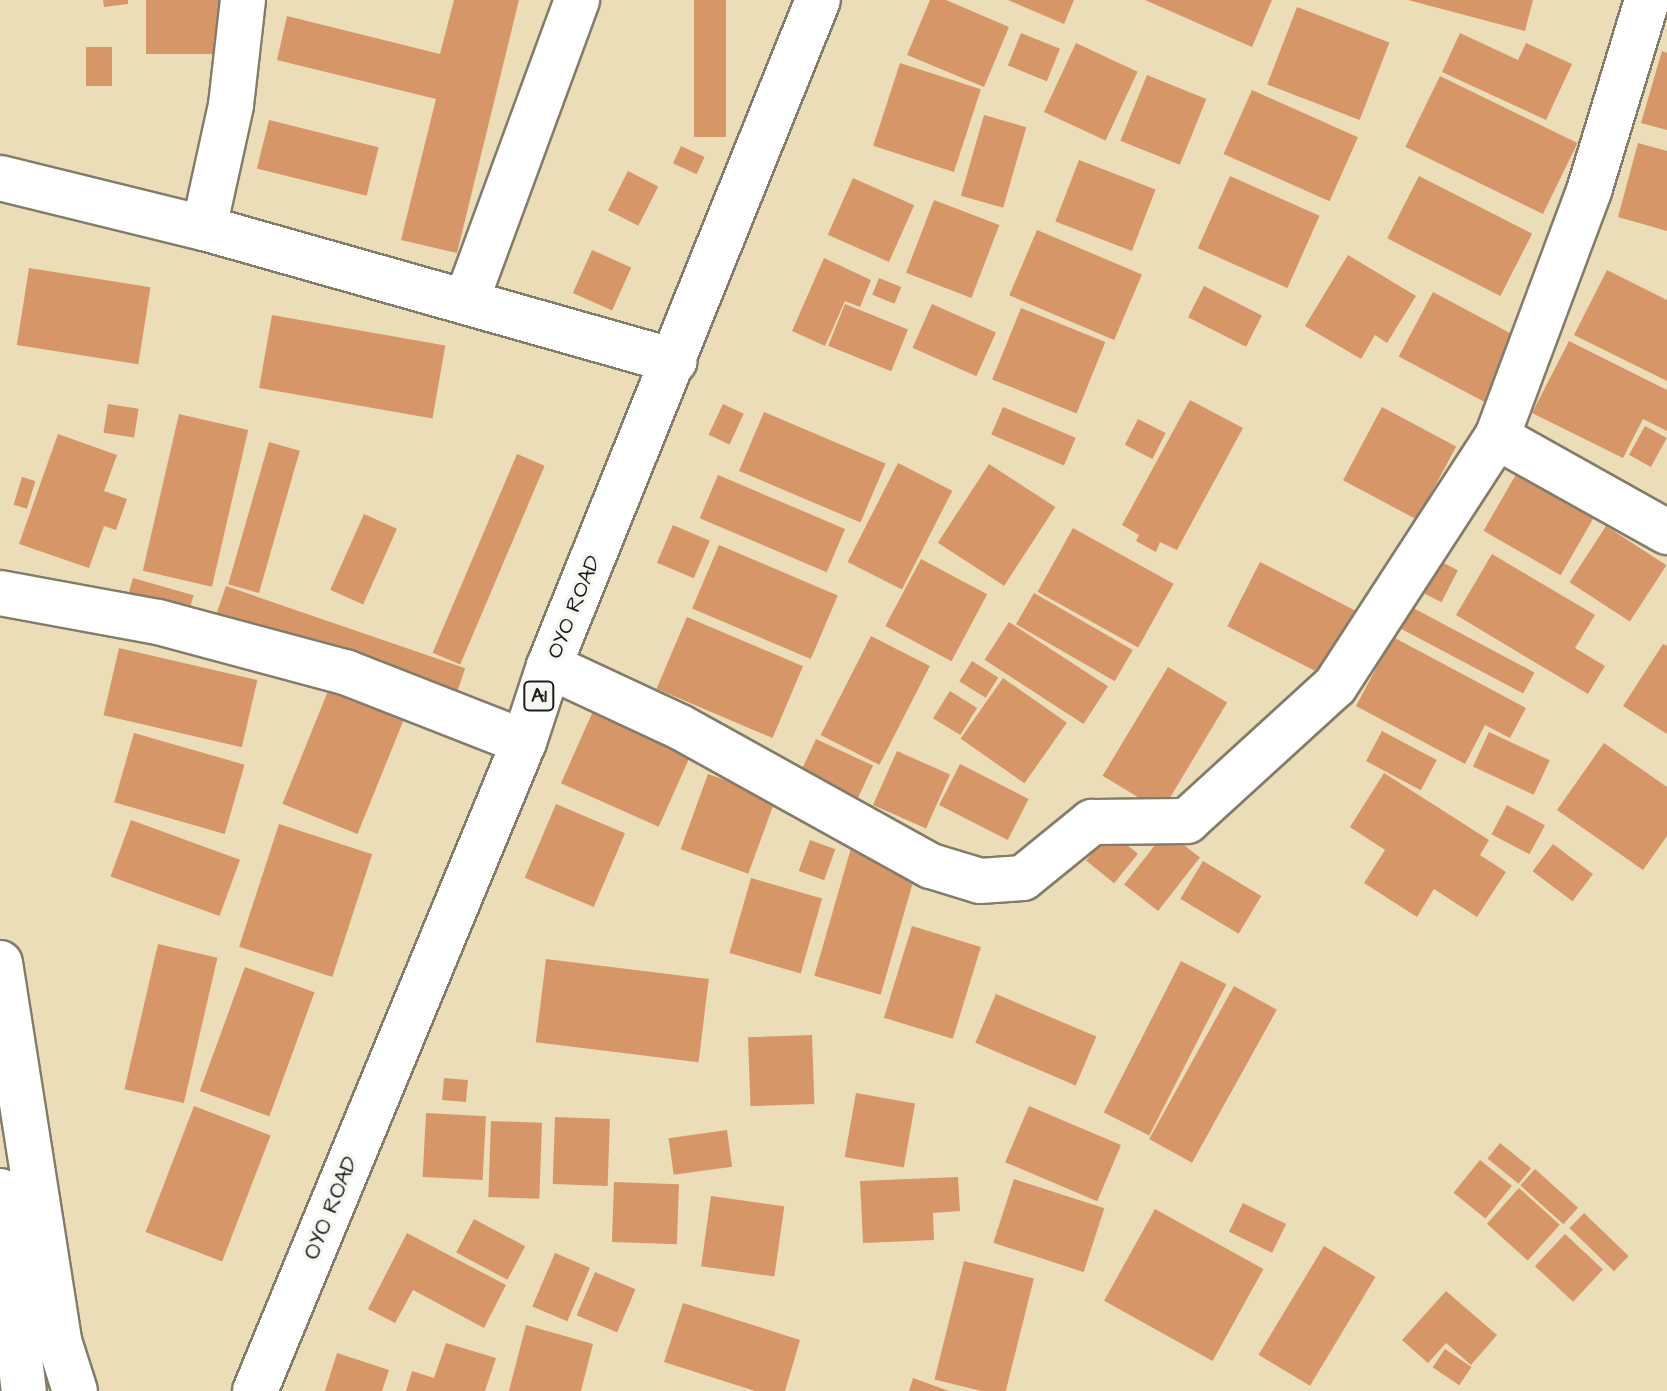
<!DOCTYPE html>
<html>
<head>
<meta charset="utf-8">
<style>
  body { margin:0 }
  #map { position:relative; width:1667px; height:1391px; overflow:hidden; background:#ecddb9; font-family:"Architects Daughter",sans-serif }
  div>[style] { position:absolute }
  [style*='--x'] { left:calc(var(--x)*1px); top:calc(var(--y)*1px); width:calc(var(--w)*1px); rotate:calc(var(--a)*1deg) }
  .building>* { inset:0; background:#d79668; transform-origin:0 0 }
  .roads { filter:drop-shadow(2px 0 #847c6a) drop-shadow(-2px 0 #847c6a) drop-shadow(0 2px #847c6a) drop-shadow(0 -2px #847c6a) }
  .street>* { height:44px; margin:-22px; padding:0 22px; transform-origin:22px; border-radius:22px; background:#fff }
  .secondary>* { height:44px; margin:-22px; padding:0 22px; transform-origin:22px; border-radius:22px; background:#fff }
  .highway>* { height:44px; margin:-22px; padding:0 22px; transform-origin:22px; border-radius:22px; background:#fff }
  span { translate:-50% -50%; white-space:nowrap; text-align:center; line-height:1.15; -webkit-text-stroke:7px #f6f6f2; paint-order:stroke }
  .shield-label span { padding:2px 6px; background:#f6f6f2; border:2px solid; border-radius:6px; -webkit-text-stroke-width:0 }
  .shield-label { font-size:20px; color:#1c1c1c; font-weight:700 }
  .street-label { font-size:22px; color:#1c1c1c }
</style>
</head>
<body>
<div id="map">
  <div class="building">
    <div style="clip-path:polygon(103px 0,128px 0,128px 4px,104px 7px)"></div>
    <div style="left:146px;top:0;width:75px;height:54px"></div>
    <div style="clip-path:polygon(454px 0,519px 0,457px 253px,401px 240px,436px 99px,277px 60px,287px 16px,440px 54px)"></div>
    <div style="left:694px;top:0;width:32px;height:137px"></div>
    <div style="clip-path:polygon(930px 0,946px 0,1009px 27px,984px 87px,907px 55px)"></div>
    <div style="clip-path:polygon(1008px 0,1074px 0,1064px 24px)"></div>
    <div style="clip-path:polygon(1145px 0,1272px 0,1252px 47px)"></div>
    <div style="clip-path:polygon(1408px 0,1533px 0,1525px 31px)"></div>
    <div style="left:1297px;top:7px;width:99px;height:83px;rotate:21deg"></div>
    <div style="left:1021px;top:33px;width:42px;height:35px;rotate:22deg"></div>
    <div style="clip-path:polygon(1460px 33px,1518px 60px,1526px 43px,1572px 64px,1546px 120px,1442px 72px)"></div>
    <div style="left:1076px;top:43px;width:68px;height:76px;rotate:25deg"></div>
    <div style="left:112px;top:47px;width:39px;height:26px;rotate:90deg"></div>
    <div style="clip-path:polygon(1662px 51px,1667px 53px,1667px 130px,1641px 123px)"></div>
    <div style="left:900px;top:63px;width:85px;height:87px;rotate:18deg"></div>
    <div style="left:1147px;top:75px;width:64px;height:71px;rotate:22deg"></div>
    <div style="left:1440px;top:76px;width:153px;height:79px;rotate:26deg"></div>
    <div style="left:1252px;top:90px;width:116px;height:70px;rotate:24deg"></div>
    <div style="left:984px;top:115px;width:44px;height:84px;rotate:16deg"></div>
    <div style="left:269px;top:120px;width:113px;height:50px;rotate:14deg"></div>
    <div style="clip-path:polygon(1638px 143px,1667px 151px,1667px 231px,1618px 217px)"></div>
    <div style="left:681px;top:146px;width:26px;height:19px;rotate:25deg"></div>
    <div style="left:1079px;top:160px;width:82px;height:66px;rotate:21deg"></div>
    <div style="left:628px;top:171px;width:34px;height:44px;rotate:27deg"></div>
    <div style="left:1230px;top:176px;width:98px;height:79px;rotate:24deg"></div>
    <div style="left:1419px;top:176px;width:127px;height:70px;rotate:27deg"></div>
    <div style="left:853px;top:178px;width:67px;height:62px;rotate:24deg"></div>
    <div style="left:934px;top:200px;width:70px;height:78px;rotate:21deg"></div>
    <div style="left:1037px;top:230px;width:114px;height:71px;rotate:23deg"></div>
    <div style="left:592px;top:250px;width:43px;height:47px;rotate:24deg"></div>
    <div style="clip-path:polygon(1348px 255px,1416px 296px,1387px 343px,1375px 335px,1361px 359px,1305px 326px)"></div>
    <div style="clip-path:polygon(824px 258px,871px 280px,860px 307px,845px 301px,825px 346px,792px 331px)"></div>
    <div style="left:29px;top:268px;width:123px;height:78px;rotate:9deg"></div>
    <div style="clip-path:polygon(1607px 270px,1667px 300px,1667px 381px,1574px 335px)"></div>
    <div style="left:879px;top:278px;width:24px;height:18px;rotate:22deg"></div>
    <div style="left:1204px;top:286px;width:65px;height:35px;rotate:27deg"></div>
    <div style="left:1433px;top:292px;width:102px;height:73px;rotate:28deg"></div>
    <div style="left:845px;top:304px;width:68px;height:45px;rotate:22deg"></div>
    <div style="left:932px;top:304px;width:70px;height:48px;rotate:24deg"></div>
    <div style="left:1021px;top:308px;width:91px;height:77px;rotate:22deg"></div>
    <div style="left:272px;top:315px;width:176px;height:74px;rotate:10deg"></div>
    <div style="clip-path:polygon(1569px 341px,1667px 390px,1667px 431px,1643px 419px,1623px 458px,1532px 413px)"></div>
    <div style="clip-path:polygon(1190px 400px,1243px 428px,1177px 550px,1160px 542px,1156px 552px,1136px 541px,1139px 535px,1122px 525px)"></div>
    <div style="left:108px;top:404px;width:31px;height:29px;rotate:9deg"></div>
    <div style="left:723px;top:404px;width:23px;height:34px;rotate:25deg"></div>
    <div style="left:1003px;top:407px;width:79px;height:30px;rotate:23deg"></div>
    <div style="left:1382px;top:407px;width:84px;height:83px;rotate:28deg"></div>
    <div style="left:764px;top:412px;width:132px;height:64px;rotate:23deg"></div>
    <div style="left:179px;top:414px;width:71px;height:161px;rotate:13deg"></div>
    <div style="left:1138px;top:419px;width:31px;height:29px;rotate:27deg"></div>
    <div style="left:1645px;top:426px;width:25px;height:33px;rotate:29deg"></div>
    <div style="clip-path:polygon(58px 434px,117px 455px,104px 491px,127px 499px,116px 530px,104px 526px,89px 568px,19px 544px)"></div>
    <div style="left:269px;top:442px;width:32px;height:148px;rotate:16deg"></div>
    <div style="left:517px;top:454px;width:30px;height:216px;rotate:23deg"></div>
    <div style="left:898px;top:463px;width:61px;height:111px;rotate:27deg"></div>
    <div style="left:989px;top:464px;width:79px;height:94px;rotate:33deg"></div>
    <div style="left:1522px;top:464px;width:89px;height:77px;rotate:30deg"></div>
    <div style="left:718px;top:475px;width:138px;height:47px;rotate:23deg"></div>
    <div style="left:22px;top:477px;width:14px;height:29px;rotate:17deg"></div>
    <div style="left:364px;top:514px;width:36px;height:83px;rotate:24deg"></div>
    <div style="left:673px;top:525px;width:40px;height:41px;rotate:23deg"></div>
    <div style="left:1606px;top:526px;width:72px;height:67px;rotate:33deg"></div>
    <div style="left:1073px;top:528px;width:115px;height:73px;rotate:29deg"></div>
    <div style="left:719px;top:545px;width:129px;height:69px;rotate:23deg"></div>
    <div style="left:1424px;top:553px;width:38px;height:36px;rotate:27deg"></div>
    <div style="clip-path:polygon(1492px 554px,1595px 615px,1575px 648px,1605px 666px,1588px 694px,1456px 615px)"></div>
    <div style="left:921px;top:559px;width:75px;height:76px;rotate:28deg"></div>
    <div style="left:1260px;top:562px;width:115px;height:72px;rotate:27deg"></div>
    <div style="left:133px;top:578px;width:63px;height:18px;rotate:16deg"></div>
    <div style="left:226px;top:586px;width:253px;height:34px;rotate:19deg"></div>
    <div style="left:1034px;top:593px;width:114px;height:36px;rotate:30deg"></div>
    <div style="left:1402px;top:602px;width:150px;height:24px;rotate:28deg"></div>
    <div style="left:687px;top:617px;width:126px;height:78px;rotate:23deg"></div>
    <div style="left:1009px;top:622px;width:118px;height:45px;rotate:33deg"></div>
    <div style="left:871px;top:636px;width:66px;height:111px;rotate:27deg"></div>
    <div style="clip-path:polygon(1393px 637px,1526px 708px,1510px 738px,1485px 725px,1465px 764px,1356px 706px)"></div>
    <div style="clip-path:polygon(1663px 644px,1667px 646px,1667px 734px,1623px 706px)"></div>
    <div style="left:119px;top:648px;width:142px;height:69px;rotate:13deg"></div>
    <div style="left:972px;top:661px;width:31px;height:24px;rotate:32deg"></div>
    <div style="left:1168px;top:667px;width:69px;height:127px;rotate:31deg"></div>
    <div style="left:1003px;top:678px;width:78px;height:74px;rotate:35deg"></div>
    <div style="left:330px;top:686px;width:81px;height:127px;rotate:22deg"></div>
    <div style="left:950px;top:691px;width:32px;height:32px;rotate:32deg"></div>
    <div style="left:598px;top:700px;width:107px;height:91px;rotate:24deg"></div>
    <div style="left:1382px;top:731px;width:62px;height:34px;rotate:28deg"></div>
    <div style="left:1489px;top:732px;width:67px;height:38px;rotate:25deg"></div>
    <div style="left:134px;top:733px;width:115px;height:72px;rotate:16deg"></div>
    <div style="left:816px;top:739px;width:63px;height:43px;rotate:25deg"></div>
    <div style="clip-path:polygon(1604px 743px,1667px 787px,1667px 836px,1643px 870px,1557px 810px)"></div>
    <div style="left:897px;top:751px;width:58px;height:59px;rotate:24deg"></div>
    <div style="left:960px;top:764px;width:77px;height:46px;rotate:27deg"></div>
    <div style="clip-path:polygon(1384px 773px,1489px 840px,1480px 855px,1506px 872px,1477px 917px,1434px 889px,1417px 917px,1364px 883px,1385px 850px,1350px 827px)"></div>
    <div style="left:708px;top:774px;width:72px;height:80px;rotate:20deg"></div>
    <div style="left:556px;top:804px;width:75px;height:80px;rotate:23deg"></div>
    <div style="left:1507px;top:805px;width:43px;height:33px;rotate:28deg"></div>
    <div style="left:131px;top:820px;width:116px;height:60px;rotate:20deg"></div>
    <div style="left:279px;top:824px;width:98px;height:129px;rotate:18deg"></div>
    <div style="left:1110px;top:831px;width:36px;height:38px;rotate:39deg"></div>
    <div style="left:1166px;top:831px;width:43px;height:68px;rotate:38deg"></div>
    <div style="left:810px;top:840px;width:27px;height:33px;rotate:20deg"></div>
    <div style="left:1553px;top:844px;width:50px;height:34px;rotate:37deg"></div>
    <div style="left:851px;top:848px;width:69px;height:133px;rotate:16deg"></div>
    <div style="left:1203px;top:861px;width:68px;height:44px;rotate:31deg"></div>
    <div style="left:751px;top:878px;width:74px;height:78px;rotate:16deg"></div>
    <div style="left:912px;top:926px;width:72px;height:96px;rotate:17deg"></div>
    <div style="left:158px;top:944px;width:61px;height:149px;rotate:13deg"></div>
    <div style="left:546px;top:959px;width:164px;height:84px;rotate:7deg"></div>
    <div style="left:1181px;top:961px;width:51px;height:170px;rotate:27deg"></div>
    <div style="left:245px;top:967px;width:74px;height:132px;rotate:20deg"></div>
    <div style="left:1234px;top:986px;width:49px;height:175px;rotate:29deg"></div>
    <div style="left:996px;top:994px;width:109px;height:53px;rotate:23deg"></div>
    <div style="left:812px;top:1035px;width:69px;height:64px;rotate:88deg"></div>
    <div style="left:444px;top:1078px;width:24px;height:22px;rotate:5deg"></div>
    <div style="left:856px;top:1093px;width:60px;height:65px;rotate:10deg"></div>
    <div style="left:194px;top:1106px;width:82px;height:135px;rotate:21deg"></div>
    <div style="left:1029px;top:1106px;width:100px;height:61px;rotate:23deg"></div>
    <div style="left:426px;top:1113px;width:60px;height:64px;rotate:3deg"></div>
    <div style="left:555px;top:1117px;width:55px;height:67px;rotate:2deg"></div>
    <div style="left:491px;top:1121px;width:51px;height:76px;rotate:2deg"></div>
    <div style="left:727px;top:1130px;width:37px;height:59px;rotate:82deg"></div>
    <div style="left:1500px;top:1143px;width:40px;height:20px;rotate:39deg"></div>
    <div style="left:1480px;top:1160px;width:41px;height:42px;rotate:39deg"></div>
    <div style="left:1535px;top:1169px;width:58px;height:22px;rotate:42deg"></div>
    <div style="clip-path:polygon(958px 1177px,960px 1211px,933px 1213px,934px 1240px,863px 1243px,860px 1181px)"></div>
    <div style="left:1014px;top:1179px;width:95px;height:67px;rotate:18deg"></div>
    <div style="left:614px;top:1182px;width:65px;height:60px;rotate:2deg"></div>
    <div style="left:1519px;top:1188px;width:55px;height:48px;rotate:42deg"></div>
    <div style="left:711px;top:1196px;width:74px;height:71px;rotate:8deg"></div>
    <div style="left:1243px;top:1203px;width:48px;height:32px;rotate:26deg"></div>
    <div style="left:1155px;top:1209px;width:124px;height:105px;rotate:29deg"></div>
    <div style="left:1584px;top:1213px;width:62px;height:21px;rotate:44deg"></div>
    <div style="left:474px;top:1219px;width:58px;height:38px;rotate:28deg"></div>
    <div style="clip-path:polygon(407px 1233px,506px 1285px,484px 1328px,413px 1290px,395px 1323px,368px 1309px)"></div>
    <div style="left:1565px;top:1234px;width:52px;height:44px;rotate:43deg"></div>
    <div style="left:1324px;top:1246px;width:60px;height:127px;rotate:31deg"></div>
    <div style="left:555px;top:1253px;width:38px;height:58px;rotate:23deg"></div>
    <div style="left:964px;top:1261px;width:72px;height:122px;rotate:14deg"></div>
    <div style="left:595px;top:1272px;width:44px;height:47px;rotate:23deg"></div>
    <div style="clip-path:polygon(1446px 1291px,1497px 1335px,1471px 1365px,1446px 1343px,1428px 1363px,1402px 1340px)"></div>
    <div style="clip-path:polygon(683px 1303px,800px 1340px,785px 1391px,755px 1391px,664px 1362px)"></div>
    <div style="clip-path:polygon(526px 1325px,593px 1344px,581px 1391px,509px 1391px)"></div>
    <div style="clip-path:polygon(446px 1343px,496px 1358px,485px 1391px,406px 1391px,412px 1371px,434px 1378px)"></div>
    <div style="left:1445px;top:1349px;width:32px;height:22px;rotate:34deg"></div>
    <div style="clip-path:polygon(337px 1353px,389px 1370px,382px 1391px,325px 1391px)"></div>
    <div style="clip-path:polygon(913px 1378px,949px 1391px,909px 1391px)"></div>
  </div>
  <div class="roads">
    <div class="street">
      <div style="--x:0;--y:178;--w:210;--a:13.8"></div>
      <div style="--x:204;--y:228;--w:489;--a:15.8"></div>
      <div style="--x:204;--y:228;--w:126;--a:-77.6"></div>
      <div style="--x:231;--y:105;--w:106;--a:-83.5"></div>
      <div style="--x:466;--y:302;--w:322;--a:-69.8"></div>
      <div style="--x:1497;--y:437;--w:195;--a:29.2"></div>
      <div style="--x:0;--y:593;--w:161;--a:10.4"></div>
      <div style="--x:158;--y:622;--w:194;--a:15"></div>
      <div style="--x:345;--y:672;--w:192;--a:21.4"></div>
      <div style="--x:549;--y:666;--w:145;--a:25"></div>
      <div style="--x:680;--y:727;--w:287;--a:29"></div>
      <div style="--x:931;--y:866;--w:51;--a:17"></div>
      <div style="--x:980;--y:881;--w:43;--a:-4"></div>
      <div style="--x:1023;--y:878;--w:89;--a:-39.1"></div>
      <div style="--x:1092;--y:822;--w:95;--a:-0.6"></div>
      <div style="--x:1187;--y:821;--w:200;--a:-42.4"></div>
      <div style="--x:1335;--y:686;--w:297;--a:-57"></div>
      <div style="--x:1497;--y:437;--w:263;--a:-69.5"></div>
      <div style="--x:1589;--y:191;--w:200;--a:-73.1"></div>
    </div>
    <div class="secondary">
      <div style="--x:0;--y:963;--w:383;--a:81.1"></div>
      <div style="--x:59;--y:1341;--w:52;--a:72.3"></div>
      <div style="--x:0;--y:1191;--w:201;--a:83.2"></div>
    </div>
    <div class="highway">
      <div style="--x:255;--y:1391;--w:703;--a:-67.49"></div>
      <div style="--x:524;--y:742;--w:80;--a:-71.8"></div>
      <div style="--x:549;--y:666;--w:718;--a:-68.01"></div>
    </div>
  </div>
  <div class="shield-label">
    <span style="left:539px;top:696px">A1</span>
  </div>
  <div class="street-label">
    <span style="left:574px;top:607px;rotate:-68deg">OYO ROAD</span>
    <span style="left:331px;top:1208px;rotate:-68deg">OYO ROAD</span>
  </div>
</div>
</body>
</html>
